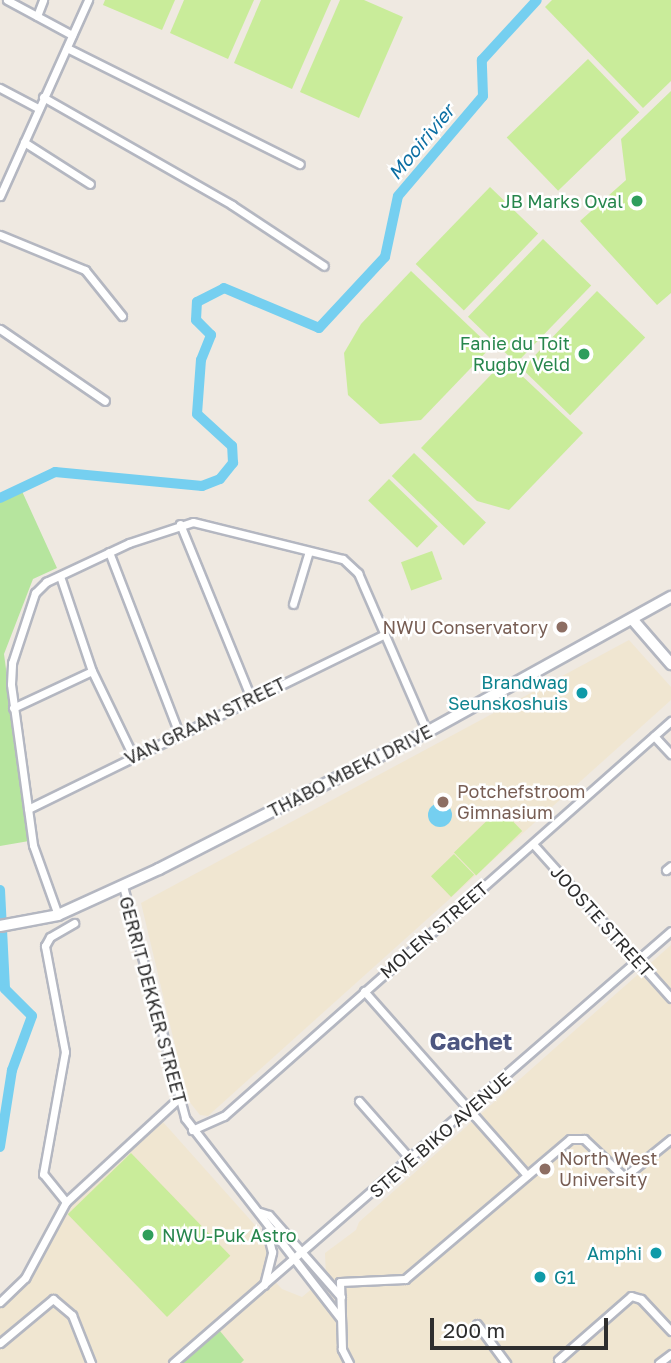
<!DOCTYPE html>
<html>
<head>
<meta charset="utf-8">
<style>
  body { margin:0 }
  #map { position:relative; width:671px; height:1363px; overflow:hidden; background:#efe9e1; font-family:"Golos Text",sans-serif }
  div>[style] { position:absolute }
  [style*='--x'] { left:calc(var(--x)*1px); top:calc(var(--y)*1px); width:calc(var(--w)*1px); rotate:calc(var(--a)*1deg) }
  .education>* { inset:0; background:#f0e6d1 }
  .green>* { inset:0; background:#b6e59e }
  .pitch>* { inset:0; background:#c9ec9a; transform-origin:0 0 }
  .water>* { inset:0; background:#75cff0 }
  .round { border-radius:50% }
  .river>* { height:10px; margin:-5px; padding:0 5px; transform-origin:5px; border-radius:5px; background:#75cff0 }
  .roads { filter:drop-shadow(2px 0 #b4b7c1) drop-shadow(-2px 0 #b4b7c1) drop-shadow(0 2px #b4b7c1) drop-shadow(0 -2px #b4b7c1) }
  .street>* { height:7px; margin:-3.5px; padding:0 3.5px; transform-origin:3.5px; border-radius:3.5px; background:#fff }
  .secondary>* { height:10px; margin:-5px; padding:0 5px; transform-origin:5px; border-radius:5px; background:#fff }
  .dots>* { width:19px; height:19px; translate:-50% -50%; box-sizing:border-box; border:4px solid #fff; border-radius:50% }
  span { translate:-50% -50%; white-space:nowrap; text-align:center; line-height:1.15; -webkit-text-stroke:5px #fff; paint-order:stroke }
  .leisure-label { font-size:18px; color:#27864d }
  .right { translate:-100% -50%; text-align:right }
  .left { translate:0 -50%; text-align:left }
  .education-label { font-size:18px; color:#785e54 }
  .culture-label { font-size:18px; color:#0d838f }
  .street-label { font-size:18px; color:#2e2e2e }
  .water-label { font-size:19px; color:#0d6fa3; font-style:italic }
  .district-label { font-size:24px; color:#4d5680; font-weight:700 }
  .scale { position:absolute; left:430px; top:1318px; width:178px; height:32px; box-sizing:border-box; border:4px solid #2e2e2e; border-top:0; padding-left:9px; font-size:21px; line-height:24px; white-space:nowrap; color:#2e2e2e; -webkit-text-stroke:5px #fff; paint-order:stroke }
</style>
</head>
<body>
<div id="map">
  <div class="education">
    <div style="clip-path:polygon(629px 640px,671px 687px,671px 700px,208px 1116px,200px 1115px,188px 1100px,141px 903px)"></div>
    <div style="clip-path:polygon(671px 945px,671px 1363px,0 1363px,0 1297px,26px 1275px,59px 1217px,163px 1122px,270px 1242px,266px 1272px,282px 1289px,302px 1297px,326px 1277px,325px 1253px,356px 1230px,359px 1222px)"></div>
  </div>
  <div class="green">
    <div style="clip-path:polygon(21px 489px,57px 568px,33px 579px,4px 654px,29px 841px,0 846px,0 498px)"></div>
    <div style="clip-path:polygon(220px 1331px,244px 1360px,241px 1363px,182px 1363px)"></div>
  </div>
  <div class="pitch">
    <div style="clip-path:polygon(105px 0,175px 0,162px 30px,103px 5px)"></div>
    <div style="clip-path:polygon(184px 0,254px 0,228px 59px,170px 33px)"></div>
    <div style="clip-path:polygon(261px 0,331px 0,292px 89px,234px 63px)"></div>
    <div style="clip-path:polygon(340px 0,364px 0,403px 17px,359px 118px,300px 92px)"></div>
    <div style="clip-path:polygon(552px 0,671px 0,671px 81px,643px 108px,545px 7px)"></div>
    <div style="left:588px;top:59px;width:74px;height:113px;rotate:46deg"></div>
    <div style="clip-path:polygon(671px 91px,671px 293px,657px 305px,580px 221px,626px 180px,621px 139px)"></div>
    <div style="left:490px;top:187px;width:67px;height:107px;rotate:44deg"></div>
    <div style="left:543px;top:239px;width:67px;height:108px;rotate:44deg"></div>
    <div style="clip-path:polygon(411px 271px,491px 347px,421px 420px,380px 424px,348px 395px,344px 353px,361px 324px)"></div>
    <div style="left:597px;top:291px;width:67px;height:108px;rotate:44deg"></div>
    <div style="clip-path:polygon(505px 360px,583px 433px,509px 510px,477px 501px,421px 448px)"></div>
    <div style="left:414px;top:453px;width:100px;height:32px;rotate:44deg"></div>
    <div style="left:389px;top:479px;width:68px;height:30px;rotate:44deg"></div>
    <div style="left:432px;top:551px;width:30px;height:33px;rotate:70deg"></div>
    <div style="left:500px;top:808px;width:32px;height:64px;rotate:46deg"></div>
    <div style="left:454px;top:854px;width:29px;height:32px;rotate:46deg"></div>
    <div style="left:131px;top:1153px;width:143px;height:88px;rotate:46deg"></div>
  </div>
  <div class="water">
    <div class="round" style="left:428px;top:803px;width:24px;height:24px"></div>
  </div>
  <div class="river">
    <div style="--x:0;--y:498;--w:61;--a:-25.3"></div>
    <div style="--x:55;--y:472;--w:148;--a:5.4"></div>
    <div style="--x:202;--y:486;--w:19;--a:-21"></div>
    <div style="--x:220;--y:479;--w:21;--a:-51"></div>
    <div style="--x:233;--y:463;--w:17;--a:-93"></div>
    <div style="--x:232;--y:446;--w:47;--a:-137.6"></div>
    <div style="--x:197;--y:414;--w:54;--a:-85.8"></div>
    <div style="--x:201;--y:360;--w:27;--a:-68"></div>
    <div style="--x:211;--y:335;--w:21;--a:-135"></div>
    <div style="--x:196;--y:320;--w:18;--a:-87"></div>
    <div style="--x:197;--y:302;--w:30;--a:-27"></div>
    <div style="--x:224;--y:288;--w:103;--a:22.8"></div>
    <div style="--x:319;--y:328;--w:97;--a:-47.1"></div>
    <div style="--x:385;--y:257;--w:62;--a:-78"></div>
    <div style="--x:398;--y:196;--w:131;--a:-49.6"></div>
    <div style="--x:483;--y:96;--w:36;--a:-92"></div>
    <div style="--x:482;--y:60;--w:81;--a:-47.5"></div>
    <div style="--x:0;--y:890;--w:99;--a:87.1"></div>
    <div style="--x:5;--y:989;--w:38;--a:45"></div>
    <div style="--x:32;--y:1016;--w:58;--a:110.3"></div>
    <div style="--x:12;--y:1070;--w:78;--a:98.9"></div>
  </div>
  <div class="roads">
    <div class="street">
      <div style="--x:7;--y:0;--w:74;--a:28.3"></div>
      <div style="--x:37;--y:16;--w:17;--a:-69"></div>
      <div style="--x:67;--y:48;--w:260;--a:26.5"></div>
      <div style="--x:0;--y:88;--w:43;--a:27.8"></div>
      <div style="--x:43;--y:97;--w:218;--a:29.7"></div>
      <div style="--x:232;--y:205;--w:110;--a:33.5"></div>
      <div style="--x:24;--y:142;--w:78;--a:32.5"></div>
      <div style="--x:0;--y:196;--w:215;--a:-65.8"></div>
      <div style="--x:0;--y:235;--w:92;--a:22.4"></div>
      <div style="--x:85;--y:270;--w:59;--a:51.2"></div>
      <div style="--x:0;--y:329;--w:127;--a:34.4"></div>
      <div style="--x:180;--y:524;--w:188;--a:67.8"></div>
      <div style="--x:109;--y:552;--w:194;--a:68.9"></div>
      <div style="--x:60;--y:576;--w:100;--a:71.4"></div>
      <div style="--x:92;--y:671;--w:94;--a:64.2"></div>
      <div style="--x:293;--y:604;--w:55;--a:-73.2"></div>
      <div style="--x:13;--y:708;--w:87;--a:-25.1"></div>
      <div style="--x:654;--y:736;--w:25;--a:47"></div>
      <div style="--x:28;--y:809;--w:395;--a:-26.1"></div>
      <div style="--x:533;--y:844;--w:207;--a:48.1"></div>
      <div style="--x:666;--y:870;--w:6;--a:-39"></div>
      <div style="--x:123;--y:886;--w:240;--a:75"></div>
      <div style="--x:185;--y:1118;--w:253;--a:52.2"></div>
      <div style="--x:58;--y:915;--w:74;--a:-109.7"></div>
      <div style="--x:33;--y:845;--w:162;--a:-97.8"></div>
      <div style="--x:11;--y:684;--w:21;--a:-87"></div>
      <div style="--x:12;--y:663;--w:74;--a:-71.8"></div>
      <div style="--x:35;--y:593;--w:16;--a:-45"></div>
      <div style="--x:46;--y:582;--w:92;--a:-25.2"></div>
      <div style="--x:129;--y:543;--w:67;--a:-18.2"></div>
      <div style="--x:193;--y:522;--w:154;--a:13.9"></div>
      <div style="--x:343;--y:559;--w:21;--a:43"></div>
      <div style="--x:358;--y:573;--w:173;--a:66.5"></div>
      <div style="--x:364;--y:991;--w:246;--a:48.5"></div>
      <div style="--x:359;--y:1101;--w:79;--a:48.6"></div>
      <div style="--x:192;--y:1130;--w:35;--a:-24"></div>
      <div style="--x:224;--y:1116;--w:597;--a:-41.47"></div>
      <div style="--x:66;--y:1202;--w:36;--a:-129"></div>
      <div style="--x:43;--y:1174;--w:124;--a:-79.8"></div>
      <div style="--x:65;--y:1052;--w:108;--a:-100.7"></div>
      <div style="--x:45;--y:946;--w:10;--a:-61"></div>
      <div style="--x:50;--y:937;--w:28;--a:-30"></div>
      <div style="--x:260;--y:1212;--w:9;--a:18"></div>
      <div style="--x:269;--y:1215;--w:109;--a:48.7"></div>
      <div style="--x:264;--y:1285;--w:34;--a:-76"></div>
      <div style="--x:272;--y:1252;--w:21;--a:-104"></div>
      <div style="--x:0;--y:1302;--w:35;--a:-44"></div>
      <div style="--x:25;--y:1278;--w:86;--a:-61.7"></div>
      <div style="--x:66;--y:1202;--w:154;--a:-42.6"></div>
      <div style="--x:477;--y:1324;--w:49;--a:53.4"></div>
      <div style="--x:0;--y:1343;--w:69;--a:-39.7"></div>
      <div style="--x:53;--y:1299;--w:25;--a:40"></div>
      <div style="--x:72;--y:1315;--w:52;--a:68.4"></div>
      <div style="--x:558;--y:1360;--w:97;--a:-41.2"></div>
      <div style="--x:631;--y:1296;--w:10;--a:17"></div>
      <div style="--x:641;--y:1299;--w:44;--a:46.8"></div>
      <div style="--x:173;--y:1363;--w:659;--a:-40.94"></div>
      <div style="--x:349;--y:1363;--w:16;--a:-117"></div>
      <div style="--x:342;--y:1349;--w:67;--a:-91.7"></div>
      <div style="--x:340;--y:1282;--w:65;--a:-2.6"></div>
      <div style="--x:405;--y:1279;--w:216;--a:-40.3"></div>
      <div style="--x:570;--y:1139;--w:14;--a:0"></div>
      <div style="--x:584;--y:1139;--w:55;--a:43.5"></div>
      <div style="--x:624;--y:1177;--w:60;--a:-39"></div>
      <div style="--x:659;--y:1363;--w:15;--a:-37"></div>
    </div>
    <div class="secondary">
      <div style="--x:632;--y:619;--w:60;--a:49.1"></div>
      <div style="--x:0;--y:926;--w:59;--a:-10.7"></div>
      <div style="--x:58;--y:915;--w:111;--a:-24.5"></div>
      <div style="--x:159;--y:869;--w:301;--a:-27.1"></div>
      <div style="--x:427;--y:732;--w:279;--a:-29"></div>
    </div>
  </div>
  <div class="dots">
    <div style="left:637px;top:201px;background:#2e9e5b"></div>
    <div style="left:584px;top:354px;background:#2e9e5b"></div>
    <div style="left:562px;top:627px;background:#8d6e63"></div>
    <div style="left:582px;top:693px;background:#0f9aa8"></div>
    <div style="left:443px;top:802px;background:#8d6e63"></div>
    <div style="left:545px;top:1169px;background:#8d6e63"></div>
    <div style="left:148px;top:1235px;background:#2e9e5b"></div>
    <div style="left:656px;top:1253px;background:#0f9aa8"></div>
    <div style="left:540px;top:1277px;background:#0f9aa8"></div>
  </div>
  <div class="leisure-label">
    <span class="right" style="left:623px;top:201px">JB Marks Oval</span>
    <span class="right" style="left:570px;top:354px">Fanie du Toit<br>Rugby Veld</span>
    <span class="left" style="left:162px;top:1235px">NWU-Puk Astro</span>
  </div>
  <div class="education-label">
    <span class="right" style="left:548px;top:627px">NWU Conservatory</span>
    <span class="left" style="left:457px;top:802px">Potchefstroom<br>Gimnasium</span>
    <span class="left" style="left:559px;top:1169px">North West<br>University</span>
  </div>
  <div class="culture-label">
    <span class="right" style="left:568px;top:693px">Brandwag<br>Seunskoshuis</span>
    <span class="right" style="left:642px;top:1253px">Amphi</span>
    <span class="left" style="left:554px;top:1277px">G1</span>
  </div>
  <div class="street-label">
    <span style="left:205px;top:721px;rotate:-26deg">VAN GRAAN STREET</span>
    <span style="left:350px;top:771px;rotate:-27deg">THABO MBEKI DRIVE</span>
    <span style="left:602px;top:921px;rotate:48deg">JOOSTE STREET</span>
    <span style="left:434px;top:930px;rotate:-41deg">MOLEN STREET</span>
    <span style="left:153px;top:1000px;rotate:75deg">GERRIT DEKKER STREET</span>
    <span style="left:440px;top:1135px;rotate:-41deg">STEVE BIKO AVENUE</span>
  </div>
  <div class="water-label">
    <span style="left:421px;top:142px;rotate:-50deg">Mooirivier</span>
  </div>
  <div class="district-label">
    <span style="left:471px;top:1041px">Cachet</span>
  </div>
  <div class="scale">200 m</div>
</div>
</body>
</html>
